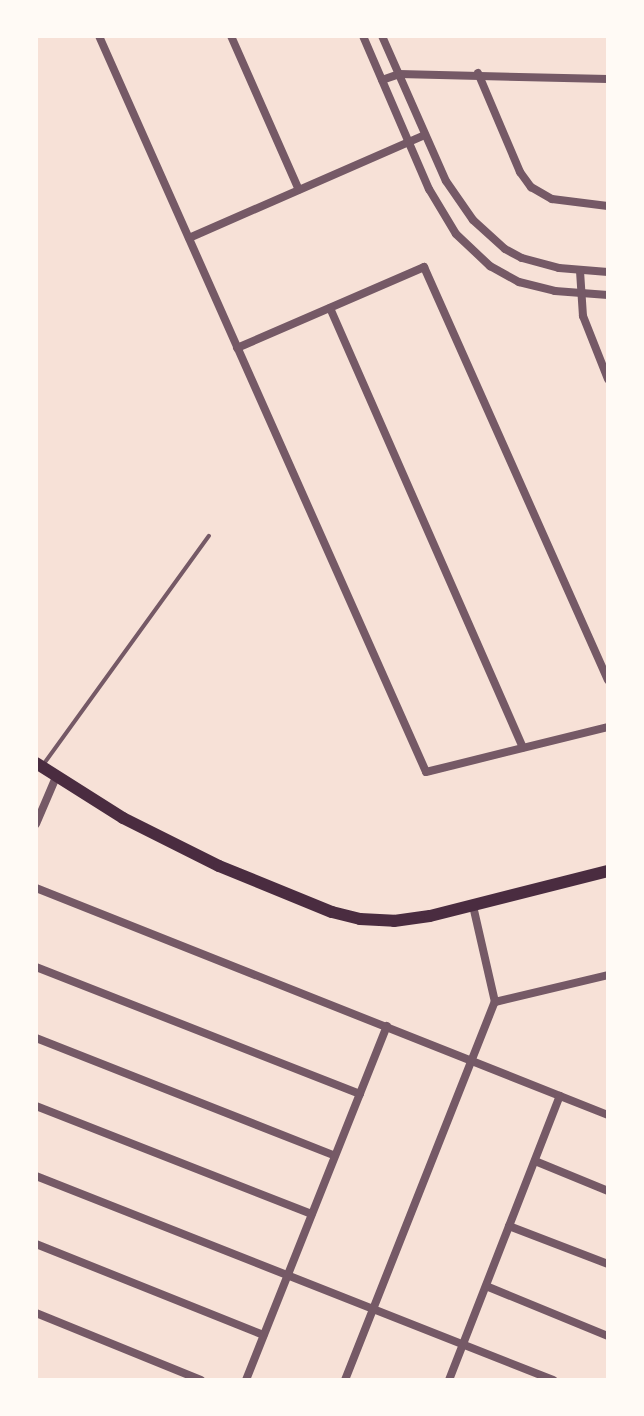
<!DOCTYPE html>
<html>
<head>
<meta charset="utf-8">
<style>
  body { margin:0 }
  #map { position:relative; width:644px; height:1416px; overflow:hidden; background:#f7e1d7; font-family:Mulish,sans-serif }
  div>[style] { position:absolute }
  [style*='--x'] { left:calc(var(--x)*1px); top:calc(var(--y)*1px); width:calc(var(--w)*1px); rotate:calc(var(--a)*1deg) }
  .service>* { height:4px; margin:-2px; padding:0 2px; transform-origin:2px; border-radius:2px; background:#755966 }
  .minor>* { height:8px; margin:-4px; padding:0 4px; transform-origin:4px; border-radius:4px; background:#755966 }
  .secondary>* { height:12px; margin:-6px; padding:0 6px; transform-origin:6px; border-radius:6px; background:#4a2c40 }
  span { translate:-50% -50%; white-space:nowrap; text-align:center; line-height:1.15; -webkit-text-stroke:6px #fffaf5; paint-order:stroke }
  .frame { position:absolute; inset:0; border:38px solid #fffaf5; pointer-events:none }
</style>
</head>
<body>
<div id="map">
  <div class="service">
    <div style="--x:43;--y:765;--w:283;--a:-54.1"></div>
  </div>
  <div class="minor">
    <div style="--x:99;--y:36;--w:805;--a:66.04"></div>
    <div style="--x:426;--y:772;--w:187;--a:-13.9"></div>
    <div style="--x:231;--y:36;--w:168;--a:66.2"></div>
    <div style="--x:363;--y:36;--w:167;--a:66.7"></div>
    <div style="--x:429;--y:189;--w:52;--a:59"></div>
    <div style="--x:456;--y:234;--w:47;--a:43.3"></div>
    <div style="--x:490;--y:266;--w:33;--a:29"></div>
    <div style="--x:519;--y:282;--w:37;--a:14"></div>
    <div style="--x:555;--y:291;--w:53;--a:4.3"></div>
    <div style="--x:382;--y:36;--w:158;--a:66.2"></div>
    <div style="--x:446;--y:181;--w:47;--a:55.3"></div>
    <div style="--x:473;--y:220;--w:43;--a:42.2"></div>
    <div style="--x:505;--y:249;--w:19;--a:28"></div>
    <div style="--x:522;--y:258;--w:38;--a:15"></div>
    <div style="--x:559;--y:268;--w:49;--a:4.7"></div>
    <div style="--x:478;--y:73;--w:108;--a:67"></div>
    <div style="--x:520;--y:172;--w:19;--a:54"></div>
    <div style="--x:531;--y:187;--w:24;--a:30"></div>
    <div style="--x:552;--y:199;--w:56;--a:7.1"></div>
    <div style="--x:382;--y:80;--w:18;--a:-19"></div>
    <div style="--x:399;--y:74;--w:209;--a:1.4"></div>
    <div style="--x:189;--y:238;--w:257;--a:-23.6"></div>
    <div style="--x:580;--y:271;--w:45;--a:86.2"></div>
    <div style="--x:583;--y:316;--w:68;--a:68.4"></div>
    <div style="--x:330;--y:308;--w:480;--a:66.3"></div>
    <div style="--x:237;--y:348;--w:204;--a:-23.4"></div>
    <div style="--x:424;--y:267;--w:452;--a:66"></div>
    <div style="--x:36;--y:824;--w:51;--a:-66.9"></div>
    <div style="--x:36;--y:888;--w:615;--a:21.65"></div>
    <div style="--x:36;--y:967;--w:348;--a:21.4"></div>
    <div style="--x:495;--y:1002;--w:116;--a:-13.4"></div>
    <div style="--x:36;--y:1038;--w:321;--a:21.5"></div>
    <div style="--x:36;--y:1106;--w:296;--a:21.4"></div>
    <div style="--x:535;--y:1161;--w:79;--a:22.3"></div>
    <div style="--x:36;--y:1176;--w:556;--a:21.53"></div>
    <div style="--x:509;--y:1226;--w:106;--a:21"></div>
    <div style="--x:36;--y:1244;--w:245;--a:21.8"></div>
    <div style="--x:486;--y:1286;--w:132;--a:22.3"></div>
    <div style="--x:36;--y:1313;--w:178;--a:22.1"></div>
    <div style="--x:246;--y:1380;--w:381;--a:-68.3"></div>
    <div style="--x:345;--y:1380;--w:407;--a:-68.4"></div>
    <div style="--x:495;--y:1002;--w:98;--a:-102.9"></div>
    <div style="--x:449;--y:1380;--w:305;--a:-68.7"></div>
  </div>
  <div class="secondary">
    <div style="--x:36;--y:763;--w:103;--a:32.3"></div>
    <div style="--x:123;--y:818;--w:107;--a:26.6"></div>
    <div style="--x:219;--y:866;--w:122;--a:22.2"></div>
    <div style="--x:332;--y:912;--w:29;--a:14"></div>
    <div style="--x:360;--y:919;--w:34;--a:3"></div>
    <div style="--x:394;--y:921;--w:36;--a:-8"></div>
    <div style="--x:430;--y:916;--w:184;--a:-14.2"></div>
  </div>
  <div class="frame"></div>
</div>
</body>
</html>
